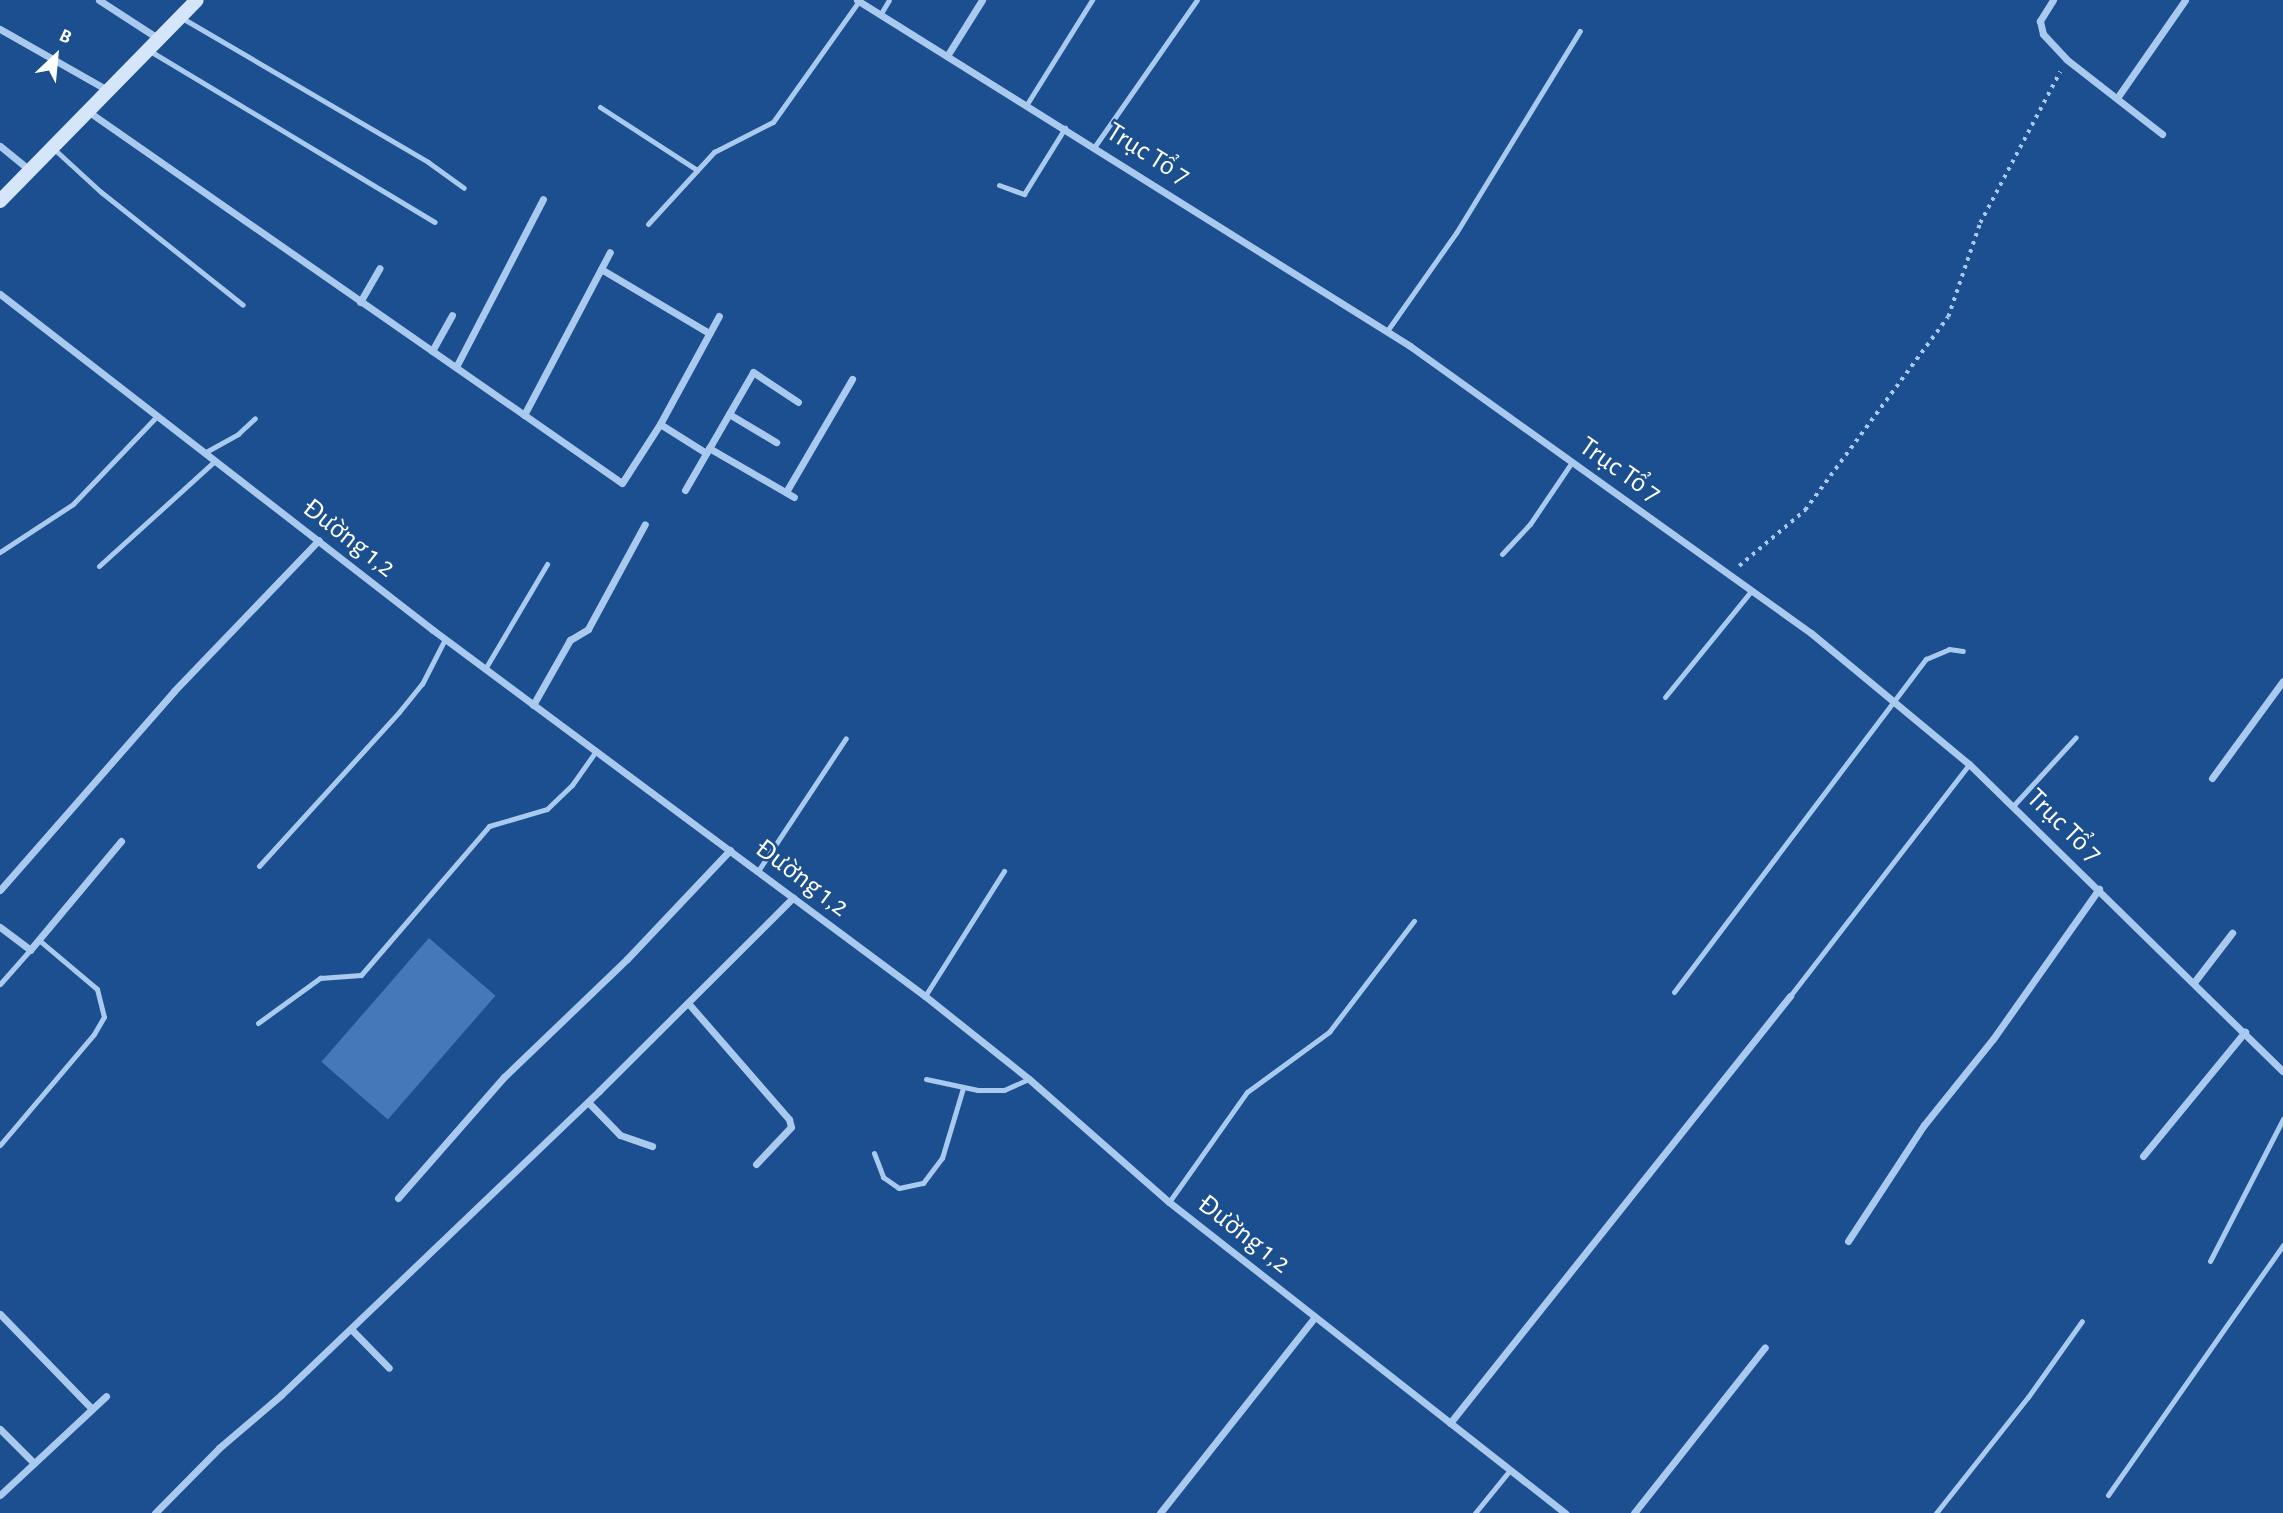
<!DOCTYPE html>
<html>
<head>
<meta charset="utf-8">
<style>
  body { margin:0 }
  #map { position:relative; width:2283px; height:1513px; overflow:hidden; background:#1b4f8f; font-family:"Alegreya Sans",sans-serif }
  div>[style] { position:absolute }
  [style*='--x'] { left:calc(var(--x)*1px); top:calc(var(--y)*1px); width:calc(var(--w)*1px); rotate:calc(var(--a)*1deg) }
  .building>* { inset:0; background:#4478b7; transform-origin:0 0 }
  .path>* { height:3.5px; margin-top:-1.75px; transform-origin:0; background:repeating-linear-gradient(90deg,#a9c9ee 0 3.5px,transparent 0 8.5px) }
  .lane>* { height:5px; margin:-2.5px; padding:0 2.5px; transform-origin:2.5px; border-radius:2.5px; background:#a9c9ee }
  .street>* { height:7px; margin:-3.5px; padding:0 3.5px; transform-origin:3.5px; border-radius:3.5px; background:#a9c9ee }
  .secondary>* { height:14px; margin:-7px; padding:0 7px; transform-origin:7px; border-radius:7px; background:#d6e6fa }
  span { translate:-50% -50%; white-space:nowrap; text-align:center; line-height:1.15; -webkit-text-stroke:5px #1b4f8f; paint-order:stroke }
  .street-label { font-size:28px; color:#fff }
  .north { position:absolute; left:21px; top:21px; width:70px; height:70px; -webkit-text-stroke:5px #1b4f8f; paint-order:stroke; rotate:26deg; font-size:19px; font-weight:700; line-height:28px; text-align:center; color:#fff }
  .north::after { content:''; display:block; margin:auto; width:24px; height:32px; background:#fff; clip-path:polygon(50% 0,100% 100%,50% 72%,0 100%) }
</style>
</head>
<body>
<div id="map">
  <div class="building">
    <div style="left:429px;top:938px;width:88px;height:164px;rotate:41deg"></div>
  </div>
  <div class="path">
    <div style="--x:1739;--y:566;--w:87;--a:-40.3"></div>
    <div style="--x:1805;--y:510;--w:240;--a:-53.5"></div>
    <div style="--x:1948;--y:317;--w:99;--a:-71.2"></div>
    <div style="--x:1980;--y:223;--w:171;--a:-62.1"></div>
  </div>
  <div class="lane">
    <div style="--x:880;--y:15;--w:17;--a:-59"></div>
    <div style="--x:182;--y:18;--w:285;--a:30.3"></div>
    <div style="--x:428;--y:162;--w:44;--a:35.8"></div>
    <div style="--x:150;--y:51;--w:332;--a:31"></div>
    <div style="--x:1027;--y:104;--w:123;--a:-58"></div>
    <div style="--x:600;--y:107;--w:116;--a:33"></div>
    <div style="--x:1095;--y:146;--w:178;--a:-55.1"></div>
    <div style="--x:54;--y:149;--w:64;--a:42.5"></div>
    <div style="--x:101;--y:192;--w:181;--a:38.5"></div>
    <div style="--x:999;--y:185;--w:27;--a:20"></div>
    <div style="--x:1024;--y:194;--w:78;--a:-58.2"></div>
    <div style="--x:648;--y:224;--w:98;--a:-47.5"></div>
    <div style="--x:714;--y:152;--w:66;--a:-27"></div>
    <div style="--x:773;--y:122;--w:148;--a:-54.6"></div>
    <div style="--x:1387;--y:331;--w:120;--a:-54.9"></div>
    <div style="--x:1456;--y:233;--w:237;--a:-58.5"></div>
    <div style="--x:204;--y:453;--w:39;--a:-29"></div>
    <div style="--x:238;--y:434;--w:23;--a:-43"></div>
    <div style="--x:0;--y:552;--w:87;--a:-33.3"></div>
    <div style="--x:73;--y:504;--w:122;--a:-46.3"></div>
    <div style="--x:1502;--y:554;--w:41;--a:-47"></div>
    <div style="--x:1530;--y:524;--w:75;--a:-55.9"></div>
    <div style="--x:99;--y:566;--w:156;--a:-42.2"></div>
    <div style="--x:485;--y:669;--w:122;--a:-59.4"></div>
    <div style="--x:1665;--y:697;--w:138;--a:-50.9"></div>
    <div style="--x:2013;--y:806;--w:93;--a:-47.6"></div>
    <div style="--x:259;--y:866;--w:208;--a:-47.7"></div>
    <div style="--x:399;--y:712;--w:36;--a:-51"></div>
    <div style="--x:422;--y:684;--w:51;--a:-62.9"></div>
    <div style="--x:758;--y:871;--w:159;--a:-56.5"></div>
    <div style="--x:0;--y:984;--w:45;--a:-48.6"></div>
    <div style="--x:1674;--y:992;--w:418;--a:-52.9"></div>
    <div style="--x:1926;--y:659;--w:25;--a:-23"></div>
    <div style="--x:1949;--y:649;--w:14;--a:8"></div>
    <div style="--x:925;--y:996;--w:148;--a:-57.7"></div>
    <div style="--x:1790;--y:996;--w:293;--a:-52.3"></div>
    <div style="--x:258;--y:1023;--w:77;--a:-36"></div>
    <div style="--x:320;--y:978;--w:41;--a:-4.2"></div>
    <div style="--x:361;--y:975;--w:196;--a:-49.3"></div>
    <div style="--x:489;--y:826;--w:60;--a:-16.3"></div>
    <div style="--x:547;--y:809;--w:35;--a:-44"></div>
    <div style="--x:572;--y:785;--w:42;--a:-54.8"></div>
    <div style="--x:926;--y:1079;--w:53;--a:11.9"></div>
    <div style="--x:978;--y:1090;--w:26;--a:0"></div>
    <div style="--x:1004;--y:1090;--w:27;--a:-24"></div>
    <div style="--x:0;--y:1145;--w:145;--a:-49.7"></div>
    <div style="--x:94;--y:1034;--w:20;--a:-60"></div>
    <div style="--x:104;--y:1017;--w:29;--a:-104"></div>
    <div style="--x:97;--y:989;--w:75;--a:-139.9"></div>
    <div style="--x:874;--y:1153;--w:26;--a:69"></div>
    <div style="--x:883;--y:1177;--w:19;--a:35"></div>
    <div style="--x:899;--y:1188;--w:25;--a:-12"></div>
    <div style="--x:923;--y:1183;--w:31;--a:-53"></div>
    <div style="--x:942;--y:1158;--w:73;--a:-73.3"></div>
    <div style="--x:1169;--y:1202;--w:135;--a:-54.7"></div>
    <div style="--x:1247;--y:1092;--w:102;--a:-36.2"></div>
    <div style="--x:1329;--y:1032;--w:140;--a:-52.6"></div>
    <div style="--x:2210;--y:1261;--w:160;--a:-62.8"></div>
    <div style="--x:2108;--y:1495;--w:305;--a:-55"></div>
    <div style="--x:1475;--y:1513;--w:55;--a:-50.9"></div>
    <div style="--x:1936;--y:1513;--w:148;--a:-51.6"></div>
    <div style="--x:2028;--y:1397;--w:93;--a:-54.6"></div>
  </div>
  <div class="street">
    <div style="--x:99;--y:0;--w:72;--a:33"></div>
    <div style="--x:857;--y:0;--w:652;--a:32.03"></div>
    <div style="--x:1410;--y:346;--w:493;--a:35.6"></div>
    <div style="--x:1811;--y:633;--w:205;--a:39.7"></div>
    <div style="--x:1969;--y:764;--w:439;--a:44.4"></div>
    <div style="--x:2053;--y:0;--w:25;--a:122"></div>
    <div style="--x:2040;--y:21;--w:13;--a:77"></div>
    <div style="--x:2043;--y:34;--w:34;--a:47"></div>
    <div style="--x:2066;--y:59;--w:122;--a:38"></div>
    <div style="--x:0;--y:29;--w:125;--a:29.6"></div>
    <div style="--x:947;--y:56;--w:66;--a:-58"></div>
    <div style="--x:2117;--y:98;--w:119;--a:-55.2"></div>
    <div style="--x:89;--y:112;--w:649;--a:34.84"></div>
    <div style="--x:622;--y:483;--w:70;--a:-57.2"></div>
    <div style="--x:660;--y:424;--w:123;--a:-61.4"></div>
    <div style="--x:0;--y:146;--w:36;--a:39"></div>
    <div style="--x:601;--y:269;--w:126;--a:30.7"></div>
    <div style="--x:0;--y:294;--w:548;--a:37.81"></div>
    <div style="--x:433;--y:630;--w:613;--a:36.65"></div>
    <div style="--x:925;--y:996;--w:133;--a:38.6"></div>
    <div style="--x:1029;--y:1079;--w:186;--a:41.3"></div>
    <div style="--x:1169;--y:1202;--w:504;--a:38.14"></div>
    <div style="--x:360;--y:302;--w:39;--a:-60"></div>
    <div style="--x:432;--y:351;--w:41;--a:-60.9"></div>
    <div style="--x:456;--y:367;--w:189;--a:-62.6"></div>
    <div style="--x:729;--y:414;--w:55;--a:30.8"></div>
    <div style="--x:524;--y:415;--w:184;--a:-62.2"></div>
    <div style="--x:660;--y:424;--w:54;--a:32.2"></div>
    <div style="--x:709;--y:448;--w:98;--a:30"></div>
    <div style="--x:685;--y:490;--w:136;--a:-60"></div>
    <div style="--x:753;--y:372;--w:54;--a:33.7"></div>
    <div style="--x:786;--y:492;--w:131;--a:-59.7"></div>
    <div style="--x:533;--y:705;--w:75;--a:-60.4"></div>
    <div style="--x:570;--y:640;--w:21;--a:-31"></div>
    <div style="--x:588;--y:629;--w:119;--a:-61.5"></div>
    <div style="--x:2212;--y:778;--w:120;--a:-53.8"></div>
    <div style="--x:0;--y:890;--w:264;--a:-48.8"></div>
    <div style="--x:174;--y:691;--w:209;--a:-46.2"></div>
    <div style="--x:0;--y:927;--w:38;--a:37"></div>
    <div style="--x:30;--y:950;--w:142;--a:-50.1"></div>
    <div style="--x:2195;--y:981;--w:61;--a:-52.4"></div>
    <div style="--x:688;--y:1003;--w:154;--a:49"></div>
    <div style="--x:789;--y:1119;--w:8;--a:76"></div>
    <div style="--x:791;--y:1127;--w:51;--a:133.4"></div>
    <div style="--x:588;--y:1102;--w:46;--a:45.9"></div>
    <div style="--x:620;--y:1135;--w:34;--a:19"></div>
    <div style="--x:2143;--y:1156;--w:161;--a:-50.6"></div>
    <div style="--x:398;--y:1198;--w:161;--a:-48.8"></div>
    <div style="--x:504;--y:1077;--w:170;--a:-43.8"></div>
    <div style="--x:627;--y:959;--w:150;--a:-46.6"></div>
    <div style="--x:1848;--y:1241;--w:139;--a:-56.8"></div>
    <div style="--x:1924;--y:1125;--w:110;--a:-51.3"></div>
    <div style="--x:1993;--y:1039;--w:184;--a:-54.8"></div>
    <div style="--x:0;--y:1314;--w:132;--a:45.9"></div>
    <div style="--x:351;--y:1329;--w:54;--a:45.7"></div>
    <div style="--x:1450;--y:1423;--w:546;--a:-51.47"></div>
    <div style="--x:0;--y:1429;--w:48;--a:45"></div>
    <div style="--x:0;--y:1495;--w:145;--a:-43"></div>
    <div style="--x:155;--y:1513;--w:91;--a:-45.4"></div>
    <div style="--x:219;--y:1448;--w:82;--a:-40.5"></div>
    <div style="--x:281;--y:1395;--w:440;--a:-43.7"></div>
    <div style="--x:599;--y:1091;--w:274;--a:-44.9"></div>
    <div style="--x:1160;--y:1513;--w:250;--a:-51.7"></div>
    <div style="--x:1634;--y:1513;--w:211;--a:-51.7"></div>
  </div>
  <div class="secondary">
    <div style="--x:0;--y:201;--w:281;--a:-45.6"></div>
  </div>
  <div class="street-label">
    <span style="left:1148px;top:154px;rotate:32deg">Trục Tổ 7</span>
    <span style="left:1620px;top:470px;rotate:35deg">Trục Tổ 7</span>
    <span style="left:349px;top:538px;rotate:38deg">Đường 1,2</span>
    <span style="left:2064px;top:826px;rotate:44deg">Trục Tổ 7</span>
    <span style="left:802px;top:878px;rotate:37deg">Đường 1,2</span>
    <span style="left:1244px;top:1234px;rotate:38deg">Đường 1,2</span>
  </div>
  <div class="north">B</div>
</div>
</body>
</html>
